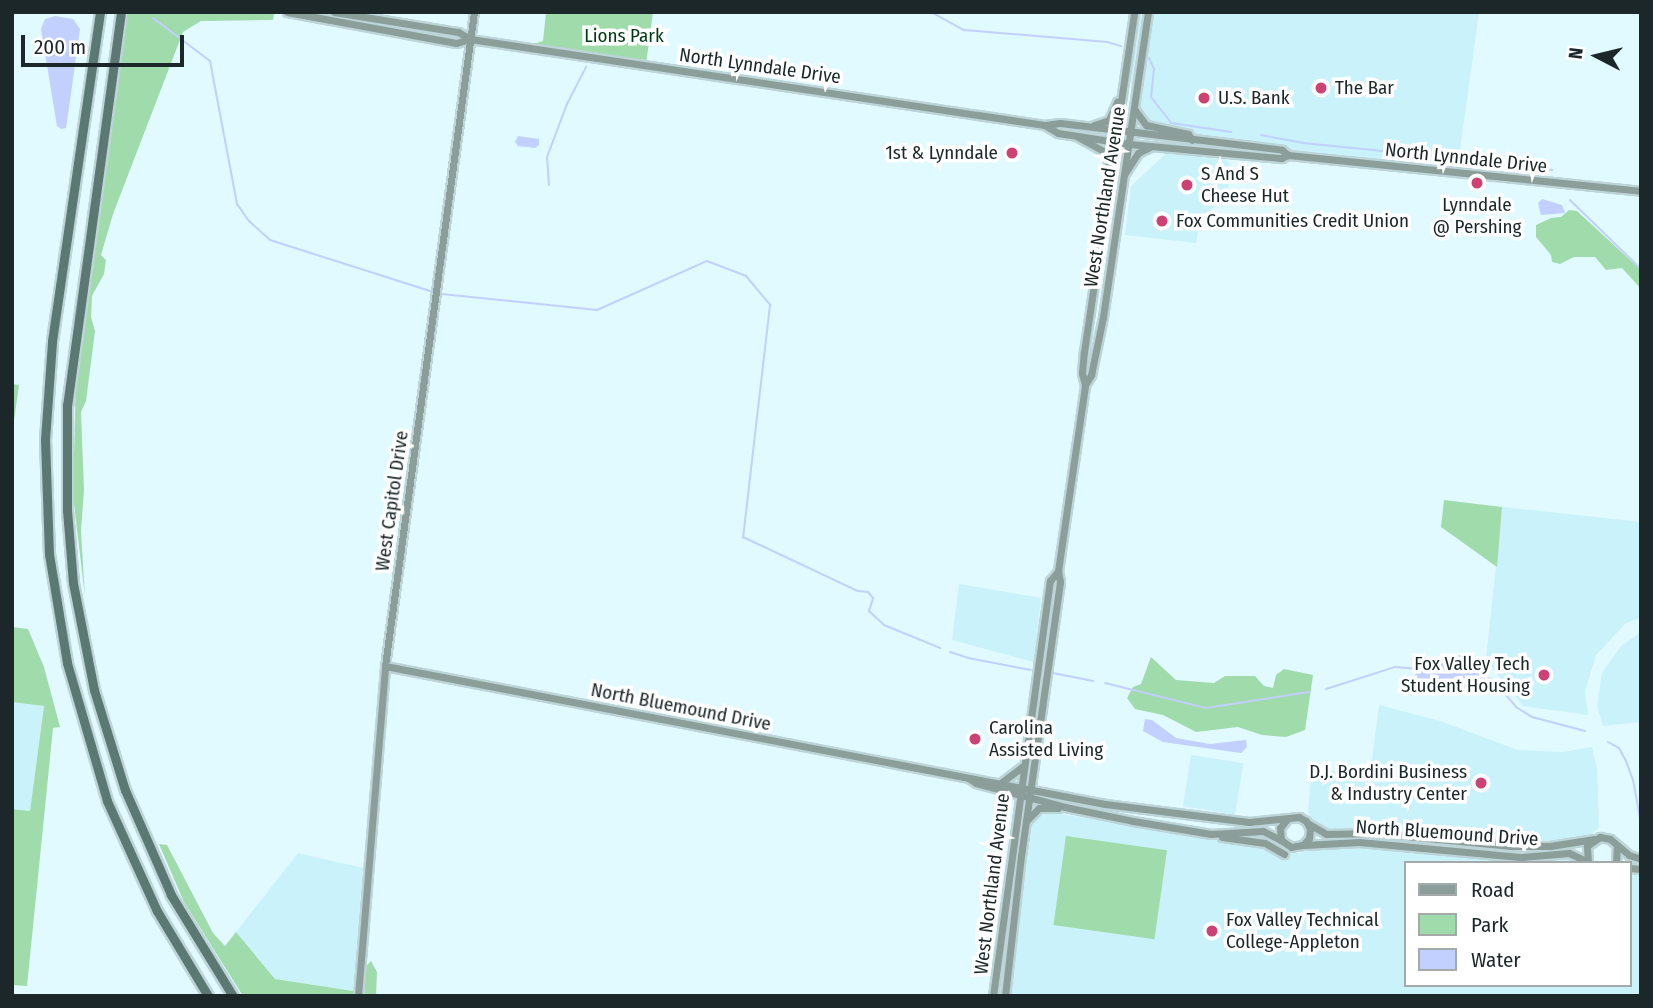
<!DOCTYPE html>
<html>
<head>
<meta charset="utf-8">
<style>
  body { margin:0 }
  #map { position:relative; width:1653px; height:1008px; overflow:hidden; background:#e1faff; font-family:"Fira Sans Condensed",sans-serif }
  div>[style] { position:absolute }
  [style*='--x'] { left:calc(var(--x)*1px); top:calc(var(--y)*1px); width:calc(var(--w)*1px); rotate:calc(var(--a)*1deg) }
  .built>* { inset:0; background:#c9f2fa; transform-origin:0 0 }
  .green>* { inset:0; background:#a0dbac; transform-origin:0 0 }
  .water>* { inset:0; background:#c1d0fe }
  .stream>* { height:2px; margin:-1px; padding:0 1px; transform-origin:1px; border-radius:1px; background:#c1d0fe }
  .roads { filter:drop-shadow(2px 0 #bdd4d8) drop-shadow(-2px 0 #bdd4d8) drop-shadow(0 2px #bdd4d8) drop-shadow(0 -2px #bdd4d8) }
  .secondary>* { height:7px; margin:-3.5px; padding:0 3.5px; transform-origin:3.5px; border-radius:3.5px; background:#8b9e9a }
  .highway>* { height:9px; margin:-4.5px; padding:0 4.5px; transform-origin:4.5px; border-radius:4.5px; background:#5c7872 }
  .dots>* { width:19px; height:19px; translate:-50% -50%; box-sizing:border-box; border:4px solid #fff; border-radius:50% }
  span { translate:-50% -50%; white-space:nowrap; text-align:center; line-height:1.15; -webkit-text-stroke:7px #fff; paint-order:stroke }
  .park-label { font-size:19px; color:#003b16 }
  .street-label { font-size:19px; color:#1b2729 }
  .poi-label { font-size:19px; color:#1b2729 }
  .left { translate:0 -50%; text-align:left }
  .right { translate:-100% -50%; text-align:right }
  .frame { position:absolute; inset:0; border:14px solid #1b2729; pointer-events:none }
  .legend { position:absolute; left:1404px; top:861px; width:228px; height:126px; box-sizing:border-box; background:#fff; border:2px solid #a4a9a9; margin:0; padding:9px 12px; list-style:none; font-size:21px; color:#1b2729 }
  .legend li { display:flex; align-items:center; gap:14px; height:35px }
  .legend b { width:35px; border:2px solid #a4a9a9 }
  .north { position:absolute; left:1562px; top:21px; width:70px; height:70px; -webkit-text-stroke:5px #fff; paint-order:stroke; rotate:277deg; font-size:19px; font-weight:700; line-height:28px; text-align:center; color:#1b2729 }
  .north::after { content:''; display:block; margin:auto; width:24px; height:32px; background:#1b2729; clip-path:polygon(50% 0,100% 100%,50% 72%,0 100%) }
  .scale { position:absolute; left:21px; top:35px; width:163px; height:32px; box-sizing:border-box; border:4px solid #1b2729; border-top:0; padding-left:9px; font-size:21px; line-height:24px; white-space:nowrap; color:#1b2729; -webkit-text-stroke:5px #fff; paint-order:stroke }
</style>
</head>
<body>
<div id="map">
  <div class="built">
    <div style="clip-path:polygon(1134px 12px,1479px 12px,1457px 172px,1289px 155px,1281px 150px,1192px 140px,1152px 127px,1134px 109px,1128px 57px)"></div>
    <div style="clip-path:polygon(1170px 150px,1225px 158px,1233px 170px,1227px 191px,1200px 224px,1196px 243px,1125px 235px,1131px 186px)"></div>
    <div style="clip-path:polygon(1502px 507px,1641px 522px,1641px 617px,1625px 624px,1596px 655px,1585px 691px,1588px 715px,1523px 706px,1486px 660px)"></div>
    <div style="clip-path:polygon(959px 584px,1041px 598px,1034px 662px,952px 640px)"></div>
    <div style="clip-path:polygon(1641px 632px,1641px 722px,1603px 726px,1597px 705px,1602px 673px,1621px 646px)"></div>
    <div style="clip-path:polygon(12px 702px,44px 705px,30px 811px,12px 809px)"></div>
    <div style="clip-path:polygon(1379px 705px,1440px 721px,1518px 750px,1563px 752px,1592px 747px,1597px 768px,1599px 827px,1591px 835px,1574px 840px,1537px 843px,1377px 829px,1330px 831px,1317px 826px,1308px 812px,1312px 769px,1370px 774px)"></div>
    <div style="left:1191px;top:755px;width:53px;height:52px;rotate:9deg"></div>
    <div style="clip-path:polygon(1041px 811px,1262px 845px,1279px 854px,1300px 853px,1330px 846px,1363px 846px,1499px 860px,1566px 857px,1580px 863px,1406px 863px,1406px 985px,1630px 985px,1630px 872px,1641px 873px,1641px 996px,1010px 996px,1032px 823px)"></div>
    <div style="clip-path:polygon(298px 853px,363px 868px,353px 991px,275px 979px,236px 932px)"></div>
  </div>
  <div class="green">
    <div style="clip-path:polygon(127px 12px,274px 14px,273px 20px,201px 21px,183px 32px,113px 214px,101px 255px,106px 260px,104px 274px,92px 296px,91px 317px,95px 331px,86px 401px,81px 412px,84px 490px,81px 531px,85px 597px,73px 495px,76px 374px)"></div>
    <div style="clip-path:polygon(546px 12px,653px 12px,646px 64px,527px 46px,543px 41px)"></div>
    <div style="clip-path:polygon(1569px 210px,1577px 211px,1641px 270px,1641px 289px,1622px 268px,1606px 270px,1595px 257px,1574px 257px,1560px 264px,1552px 262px,1551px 255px,1536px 237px,1536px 225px,1551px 218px,1561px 217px)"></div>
    <div style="clip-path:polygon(12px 384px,19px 385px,12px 435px)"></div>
    <div style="clip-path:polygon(1444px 500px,1502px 507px,1497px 567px,1441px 527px)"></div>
    <div style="clip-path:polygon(12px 627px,28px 629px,44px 667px,60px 727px,53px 728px,27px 986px,12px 985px,12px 809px,30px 811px,44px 706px,12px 702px)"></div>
    <div style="clip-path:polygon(1151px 657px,1176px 680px,1214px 683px,1225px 676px,1255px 676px,1264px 686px,1273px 688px,1276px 675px,1284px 669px,1313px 675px,1305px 730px,1286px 737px,1262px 735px,1238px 727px,1196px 732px,1163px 715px,1135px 709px,1127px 698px,1133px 687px,1141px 684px)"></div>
    <div style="left:1066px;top:836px;width:102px;height:90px;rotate:8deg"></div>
    <div style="clip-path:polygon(159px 844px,167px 845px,213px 933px,225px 946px,236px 932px,275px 979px,353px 991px,353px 996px,243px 996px,184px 902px)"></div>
    <div style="clip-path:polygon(371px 961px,377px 972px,376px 996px,365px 996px,365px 967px)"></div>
  </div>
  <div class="water">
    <div style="clip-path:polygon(55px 16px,73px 19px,80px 29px,67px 122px,66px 128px,61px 129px,57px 126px,41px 29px,45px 19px)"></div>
    <div style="clip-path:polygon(518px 136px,539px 139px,539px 145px,535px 148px,518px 146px,515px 142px)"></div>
    <div style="clip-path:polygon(1542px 199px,1562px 205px,1565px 213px,1541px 215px,1538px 203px)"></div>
    <div style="clip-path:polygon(1447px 654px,1467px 656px,1474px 661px,1481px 677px,1478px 686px,1483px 691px,1472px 690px,1455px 695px,1430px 692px,1417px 680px,1414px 669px)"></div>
    <div style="clip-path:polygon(1145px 719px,1152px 720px,1176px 738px,1210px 744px,1246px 740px,1247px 747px,1241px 753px,1163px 742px,1143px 731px)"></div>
  </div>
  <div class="stream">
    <div style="--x:931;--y:12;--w:38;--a:29"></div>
    <div style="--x:964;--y:30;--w:144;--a:4.8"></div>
    <div style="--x:1107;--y:42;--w:15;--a:16"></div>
    <div style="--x:153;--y:18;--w:71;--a:37"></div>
    <div style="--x:210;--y:61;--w:146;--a:79.3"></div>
    <div style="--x:237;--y:204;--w:21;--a:55"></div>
    <div style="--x:249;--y:221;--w:28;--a:42"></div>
    <div style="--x:270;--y:240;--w:168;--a:17.7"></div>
    <div style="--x:1149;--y:58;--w:12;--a:66"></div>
    <div style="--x:1154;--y:69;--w:28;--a:96"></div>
    <div style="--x:1151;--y:97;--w:33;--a:52"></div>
    <div style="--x:1171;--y:123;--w:61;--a:8.5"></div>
    <div style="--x:1261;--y:135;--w:43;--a:10.8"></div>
    <div style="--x:1303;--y:143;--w:141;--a:5.7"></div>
    <div style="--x:1477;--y:161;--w:76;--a:6.8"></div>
    <div style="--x:549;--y:185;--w:28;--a:-94"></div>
    <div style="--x:547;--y:157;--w:57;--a:-69.3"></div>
    <div style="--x:567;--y:104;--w:42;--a:-62.8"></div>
    <div style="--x:1570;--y:200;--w:99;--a:44.2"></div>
    <div style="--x:442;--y:294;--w:156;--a:5.9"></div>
    <div style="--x:597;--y:310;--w:120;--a:-24"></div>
    <div style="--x:707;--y:261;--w:42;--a:21"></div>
    <div style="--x:746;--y:276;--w:38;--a:50"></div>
    <div style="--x:770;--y:305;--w:234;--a:96.6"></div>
    <div style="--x:743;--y:537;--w:127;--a:25.2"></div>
    <div style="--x:858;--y:591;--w:10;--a:6"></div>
    <div style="--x:868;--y:592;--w:8;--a:50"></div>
    <div style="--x:873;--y:598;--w:14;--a:107"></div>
    <div style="--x:869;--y:611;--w:21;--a:43"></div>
    <div style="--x:884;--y:625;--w:61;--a:22.3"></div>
    <div style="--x:950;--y:652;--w:19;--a:18"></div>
    <div style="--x:968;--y:658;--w:64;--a:10.8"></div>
    <div style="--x:1053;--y:673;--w:41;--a:11.3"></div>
    <div style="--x:1480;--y:677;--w:12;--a:9"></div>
    <div style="--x:1492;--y:679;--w:37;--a:49"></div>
    <div style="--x:1516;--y:707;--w:19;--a:32"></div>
    <div style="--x:1532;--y:717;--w:55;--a:14.8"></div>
    <div style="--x:1105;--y:683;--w:104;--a:13.9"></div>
    <div style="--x:1206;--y:708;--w:104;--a:-8.8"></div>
    <div style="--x:1326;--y:689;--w:72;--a:-17.7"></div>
    <div style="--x:1395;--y:667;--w:21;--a:5"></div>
    <div style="--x:1608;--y:742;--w:13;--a:29"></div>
    <div style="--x:1619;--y:748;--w:15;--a:62"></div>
    <div style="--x:1626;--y:761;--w:20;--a:70"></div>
    <div style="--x:1633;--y:780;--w:44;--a:79.5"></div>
  </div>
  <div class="roads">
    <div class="secondary">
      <div style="--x:287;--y:12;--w:172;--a:10.4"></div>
      <div style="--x:456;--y:43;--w:15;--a:-16"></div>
      <div style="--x:334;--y:12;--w:126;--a:9.2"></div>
      <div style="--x:458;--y:32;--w:14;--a:30"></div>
      <div style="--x:470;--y:39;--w:581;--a:8.51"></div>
      <div style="--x:1045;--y:125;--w:15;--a:-8"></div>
      <div style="--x:1060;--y:123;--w:185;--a:6.8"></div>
      <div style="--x:1244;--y:145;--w:38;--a:7"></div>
      <div style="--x:1282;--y:150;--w:8;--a:40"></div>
      <div style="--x:1135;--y:110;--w:19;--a:54"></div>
      <div style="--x:1146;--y:125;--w:43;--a:12.1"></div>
      <div style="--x:1188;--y:134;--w:7;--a:56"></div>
      <div style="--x:1094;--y:125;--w:16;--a:-18"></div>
      <div style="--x:1109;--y:120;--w:20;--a:-66"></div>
      <div style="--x:1046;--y:126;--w:14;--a:30"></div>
      <div style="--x:1058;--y:133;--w:72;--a:8.8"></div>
      <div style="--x:1129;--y:144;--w:153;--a:5.3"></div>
      <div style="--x:1281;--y:158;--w:8;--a:-23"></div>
      <div style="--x:1288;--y:155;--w:355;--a:5.8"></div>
      <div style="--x:1078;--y:137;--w:31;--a:29"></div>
      <div style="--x:1105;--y:152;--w:13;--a:72"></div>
      <div style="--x:1125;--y:173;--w:24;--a:-57"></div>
      <div style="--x:1138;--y:153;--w:13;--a:-27"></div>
      <div style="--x:1085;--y:385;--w:12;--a:-59"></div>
      <div style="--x:1091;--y:375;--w:59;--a:-78.3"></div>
      <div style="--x:1103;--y:317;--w:308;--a:-81.6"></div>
      <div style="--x:385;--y:666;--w:733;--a:10.85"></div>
      <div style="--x:1105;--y:804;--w:145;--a:7.1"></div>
      <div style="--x:1249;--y:822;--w:50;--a:-5.7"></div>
      <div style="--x:1299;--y:817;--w:8;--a:30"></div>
      <div style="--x:1306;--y:821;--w:9;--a:63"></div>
      <div style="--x:1310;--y:829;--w:9;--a:96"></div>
      <div style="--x:1309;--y:838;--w:9;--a:131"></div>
      <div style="--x:1303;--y:845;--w:12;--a:171"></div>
      <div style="--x:1291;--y:847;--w:12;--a:-145"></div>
      <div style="--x:1281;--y:840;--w:12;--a:-95"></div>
      <div style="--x:1280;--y:828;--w:11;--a:-52"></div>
      <div style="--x:970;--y:779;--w:7;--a:34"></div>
      <div style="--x:976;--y:783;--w:92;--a:15.1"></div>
      <div style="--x:1065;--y:807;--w:69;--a:11.6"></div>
      <div style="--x:1133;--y:821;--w:79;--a:9.5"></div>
      <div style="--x:1211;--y:834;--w:52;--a:-3.3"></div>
      <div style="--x:1263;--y:831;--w:20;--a:27"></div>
      <div style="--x:1002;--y:782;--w:26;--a:-37"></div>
      <div style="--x:1026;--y:821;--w:18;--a:-45"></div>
      <div style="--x:1039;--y:808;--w:19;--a:0"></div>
      <div style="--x:1309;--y:824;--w:20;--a:30"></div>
      <div style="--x:1326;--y:834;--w:49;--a:-1.2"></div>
      <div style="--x:1375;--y:833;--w:137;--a:5.5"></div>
      <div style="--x:1511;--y:846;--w:39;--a:0"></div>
      <div style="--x:1550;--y:846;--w:45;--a:-9"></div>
      <div style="--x:1222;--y:837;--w:43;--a:7.9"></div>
      <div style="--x:1265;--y:843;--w:22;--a:30"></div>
      <div style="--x:1304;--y:845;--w:55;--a:-3.1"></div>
      <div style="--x:1359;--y:842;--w:164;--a:5.3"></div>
      <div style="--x:1522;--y:857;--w:47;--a:-4.9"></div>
      <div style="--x:1569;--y:853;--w:21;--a:25"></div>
      <div style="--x:1588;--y:862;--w:16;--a:-94"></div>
      <div style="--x:1587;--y:846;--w:16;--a:-35"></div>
      <div style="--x:1600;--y:837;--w:10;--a:11"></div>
      <div style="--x:1610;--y:839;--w:25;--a:40"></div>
      <div style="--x:1629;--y:855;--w:13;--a:18"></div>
      <div style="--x:1616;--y:863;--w:17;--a:-87"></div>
      <div style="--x:1630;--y:868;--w:11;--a:5"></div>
      <div style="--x:358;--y:996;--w:331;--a:-85.3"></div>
      <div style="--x:385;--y:666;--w:660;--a:-82.25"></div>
      <div style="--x:993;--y:996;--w:419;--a:-82.2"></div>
      <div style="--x:1050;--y:581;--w:13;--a:-51"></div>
      <div style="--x:1005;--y:996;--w:141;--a:-83.5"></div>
      <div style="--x:1021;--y:856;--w:277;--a:-81.9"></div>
      <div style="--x:1060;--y:582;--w:11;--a:-100"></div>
      <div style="--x:1058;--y:571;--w:188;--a:-81.7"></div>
      <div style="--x:1085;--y:385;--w:12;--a:-104"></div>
      <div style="--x:1082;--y:373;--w:21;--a:-85"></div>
      <div style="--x:1084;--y:352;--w:344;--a:-81.6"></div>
    </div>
    <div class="highway">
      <div style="--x:100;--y:12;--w:333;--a:98.3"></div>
      <div style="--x:52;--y:342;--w:98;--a:94.1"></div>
      <div style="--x:45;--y:440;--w:114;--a:88"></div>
      <div style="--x:49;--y:554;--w:110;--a:80.6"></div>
      <div style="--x:67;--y:663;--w:144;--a:73.8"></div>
      <div style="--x:107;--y:801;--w:121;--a:65.6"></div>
      <div style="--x:157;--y:911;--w:99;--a:59"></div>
      <div style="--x:121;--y:12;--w:397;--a:97.8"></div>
      <div style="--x:67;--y:405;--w:105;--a:90"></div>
      <div style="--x:67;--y:510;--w:73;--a:85.3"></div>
      <div style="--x:73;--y:583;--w:109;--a:78.9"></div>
      <div style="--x:94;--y:690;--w:105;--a:72.8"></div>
      <div style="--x:125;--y:790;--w:115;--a:66.3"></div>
      <div style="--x:171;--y:895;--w:119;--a:58.5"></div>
    </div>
  </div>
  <div class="dots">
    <div style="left:1321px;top:88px;background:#cd4173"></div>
    <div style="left:1204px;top:98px;background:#cd4173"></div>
    <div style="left:1012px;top:153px;background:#cd4173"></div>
    <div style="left:1477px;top:183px;background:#cd4173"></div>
    <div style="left:1187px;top:185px;background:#cd4173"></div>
    <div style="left:1162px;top:221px;background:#cd4173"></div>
    <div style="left:1544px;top:675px;background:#cd4173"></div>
    <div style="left:975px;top:739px;background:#cd4173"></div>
    <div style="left:1481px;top:783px;background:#cd4173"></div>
    <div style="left:1212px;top:931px;background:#cd4173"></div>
  </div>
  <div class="park-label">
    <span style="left:624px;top:36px">Lions Park</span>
  </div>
  <div class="street-label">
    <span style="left:760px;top:66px;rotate:8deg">North Lynndale Drive</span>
    <span style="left:1466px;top:158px;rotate:6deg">North Lynndale Drive</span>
    <span style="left:1105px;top:197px;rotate:-81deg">West Northland Avenue</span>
    <span style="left:392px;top:501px;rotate:-82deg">West Capitol Drive</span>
    <span style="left:681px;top:707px;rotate:11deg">North Bluemound Drive</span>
    <span style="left:1447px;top:833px;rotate:4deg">North Bluemound Drive</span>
    <span style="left:992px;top:884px;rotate:-83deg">West Northland Avenue</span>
  </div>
  <div class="poi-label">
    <span class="left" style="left:1335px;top:88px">The Bar</span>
    <span class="left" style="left:1218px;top:98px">U.S. Bank</span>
    <span class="right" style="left:998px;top:153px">1st &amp; Lynndale</span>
    <span class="left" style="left:1201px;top:185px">S And S<br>Cheese Hut</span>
    <span style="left:1477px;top:216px">Lynndale<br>@ Pershing</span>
    <span class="left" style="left:1176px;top:221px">Fox Communities Credit Union</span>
    <span class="right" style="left:1530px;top:675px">Fox Valley Tech<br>Student Housing</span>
    <span class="left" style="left:989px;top:739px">Carolina<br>Assisted Living</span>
    <span class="right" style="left:1467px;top:783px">D.J. Bordini Business<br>&amp; Industry Center</span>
    <span class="left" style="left:1226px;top:931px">Fox Valley Technical<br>College-Appleton</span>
  </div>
  <div class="frame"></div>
  <ul class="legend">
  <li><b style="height:9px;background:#8b9e9a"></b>Road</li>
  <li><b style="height:19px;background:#a0dbac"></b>Park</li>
  <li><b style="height:19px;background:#c1d0fe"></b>Water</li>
  </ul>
  <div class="north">N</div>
  <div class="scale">200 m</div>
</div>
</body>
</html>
